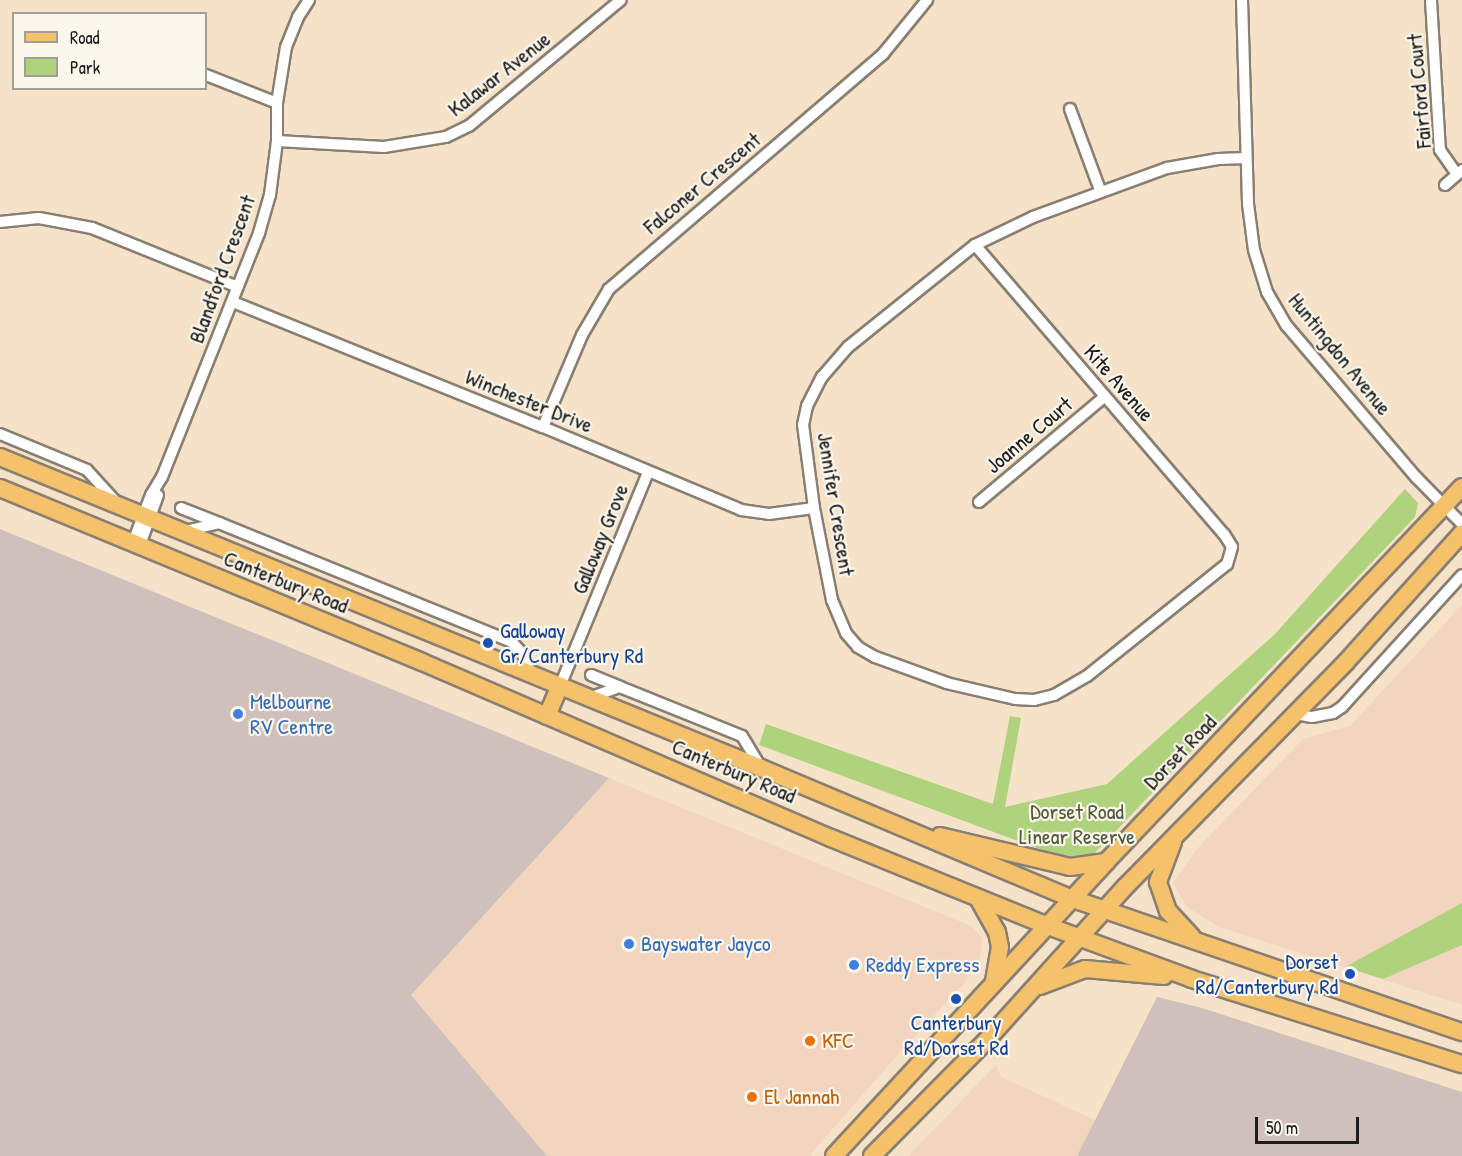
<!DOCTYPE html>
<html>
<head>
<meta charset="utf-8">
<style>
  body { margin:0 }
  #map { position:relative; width:1462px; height:1156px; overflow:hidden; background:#f5e2c8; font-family:"Patrick Hand",sans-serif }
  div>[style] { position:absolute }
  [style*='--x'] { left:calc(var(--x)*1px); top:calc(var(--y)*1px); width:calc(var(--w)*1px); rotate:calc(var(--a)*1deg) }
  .built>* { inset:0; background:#f3d4bf }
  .industrial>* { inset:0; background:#cfc0bb }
  .green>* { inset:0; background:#aed37c }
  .roads { filter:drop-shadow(2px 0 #887f72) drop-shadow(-2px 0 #887f72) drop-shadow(0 2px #887f72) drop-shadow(0 -2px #887f72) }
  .street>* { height:10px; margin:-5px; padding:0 5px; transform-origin:5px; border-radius:5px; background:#fff }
  .primary>* { height:16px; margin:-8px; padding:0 8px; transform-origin:8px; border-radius:8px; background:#f5c16b }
  .dots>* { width:16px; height:16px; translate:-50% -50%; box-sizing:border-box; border:3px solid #fbf7ec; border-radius:50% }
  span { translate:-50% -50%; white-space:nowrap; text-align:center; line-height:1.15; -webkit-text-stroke:4.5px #fbf7ec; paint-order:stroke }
  .street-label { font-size:22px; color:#1c1c1c }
  .transit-label { font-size:22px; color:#164399 }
  .left { translate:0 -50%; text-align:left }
  .right { translate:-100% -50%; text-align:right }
  .shop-label { font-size:22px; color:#366cbe }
  .park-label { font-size:22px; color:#4f5c3e }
  .food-label { font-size:22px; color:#c56008 }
  .legend { position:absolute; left:12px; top:12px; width:195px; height:78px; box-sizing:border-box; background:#fbf7ec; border:2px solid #a29f99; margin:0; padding:8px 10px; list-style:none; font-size:18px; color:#1c1c1c }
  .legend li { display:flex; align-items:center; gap:12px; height:30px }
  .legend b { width:30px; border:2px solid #a29f99 }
  .scale { position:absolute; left:1255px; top:1117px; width:104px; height:27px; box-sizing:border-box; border:3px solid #1c1c1c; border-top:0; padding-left:8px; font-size:18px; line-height:21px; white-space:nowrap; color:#1c1c1c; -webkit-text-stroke:4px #fbf7ec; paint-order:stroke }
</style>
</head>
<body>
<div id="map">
  <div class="built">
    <div style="clip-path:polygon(1462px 605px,1462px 1005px,1219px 927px,1187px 907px,1173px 883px,1197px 849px,1303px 739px,1350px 726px)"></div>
    <div style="clip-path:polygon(609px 778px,971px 926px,982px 938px,980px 958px,964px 984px,899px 1053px,809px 1156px,547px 1156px,411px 995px)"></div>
    <div style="clip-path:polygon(996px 1065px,1001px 1077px,1095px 1120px,1077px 1156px,908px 1156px)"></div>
  </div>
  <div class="industrial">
    <div style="clip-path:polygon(0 529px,609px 778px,411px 995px,547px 1156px,0 1156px)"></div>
    <div style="clip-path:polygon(1157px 997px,1202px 1008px,1462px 1092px,1462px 1156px,1077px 1156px)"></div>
  </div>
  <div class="green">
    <div style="clip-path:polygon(1405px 489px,1418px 503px,1415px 517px,1091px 857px,1056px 855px,759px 745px,766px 724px,993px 804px,1010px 716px,1021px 718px,1005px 807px,1107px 784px,1275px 634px)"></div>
    <div style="clip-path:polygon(1462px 903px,1462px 945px,1383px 979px,1345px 967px)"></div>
  </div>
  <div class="roads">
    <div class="street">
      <div style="--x:1242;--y:0;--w:204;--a:88.3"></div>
      <div style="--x:1248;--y:204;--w:46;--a:82.6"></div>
      <div style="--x:1254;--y:250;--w:44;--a:72.8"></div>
      <div style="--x:1267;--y:292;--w:39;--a:60"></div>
      <div style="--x:1287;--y:326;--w:200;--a:49.5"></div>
      <div style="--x:1417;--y:478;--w:64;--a:45.6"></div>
      <div style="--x:1431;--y:0;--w:150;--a:86.6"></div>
      <div style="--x:1440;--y:150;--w:29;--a:55"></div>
      <div style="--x:206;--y:75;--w:76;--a:21.5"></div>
      <div style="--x:1070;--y:109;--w:86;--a:69.7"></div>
      <div style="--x:277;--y:141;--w:107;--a:3.2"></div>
      <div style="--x:384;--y:147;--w:63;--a:-9.2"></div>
      <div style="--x:446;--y:137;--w:25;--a:-26"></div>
      <div style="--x:469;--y:126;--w:197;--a:-39.7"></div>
      <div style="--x:1445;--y:185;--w:23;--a:-41"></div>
      <div style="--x:0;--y:222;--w:39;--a:-6"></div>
      <div style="--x:39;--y:218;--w:54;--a:10.7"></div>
      <div style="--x:92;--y:228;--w:157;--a:22"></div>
      <div style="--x:975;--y:245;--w:381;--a:49.3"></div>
      <div style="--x:1224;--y:534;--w:15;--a:58"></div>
      <div style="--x:1232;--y:547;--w:18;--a:106"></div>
      <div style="--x:1227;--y:564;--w:179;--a:141.3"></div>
      <div style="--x:1087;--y:676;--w:38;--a:150"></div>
      <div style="--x:1054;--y:695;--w:21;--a:166"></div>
      <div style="--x:1034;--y:700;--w:19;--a:-177"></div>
      <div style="--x:1015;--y:699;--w:70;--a:-166.8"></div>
      <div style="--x:947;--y:683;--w:77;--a:-160.1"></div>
      <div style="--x:875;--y:657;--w:20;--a:-150"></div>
      <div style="--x:858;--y:647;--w:18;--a:-131"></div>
      <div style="--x:846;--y:633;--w:36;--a:-113"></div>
      <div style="--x:832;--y:600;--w:94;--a:-101.1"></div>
      <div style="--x:814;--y:508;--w:84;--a:-97.5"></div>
      <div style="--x:803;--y:425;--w:19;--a:-78"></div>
      <div style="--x:807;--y:406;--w:33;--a:-63"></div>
      <div style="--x:822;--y:377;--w:40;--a:-49"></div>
      <div style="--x:848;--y:347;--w:163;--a:-38.8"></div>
      <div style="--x:975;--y:245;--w:64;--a:-25.8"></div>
      <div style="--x:1033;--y:217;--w:143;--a:-20.1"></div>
      <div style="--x:1167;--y:168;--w:52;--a:-10"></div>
      <div style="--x:1218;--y:159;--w:28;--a:-2"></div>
      <div style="--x:233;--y:302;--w:334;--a:22"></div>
      <div style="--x:543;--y:427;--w:215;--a:22.7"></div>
      <div style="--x:741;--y:510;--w:28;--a:8"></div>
      <div style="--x:769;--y:514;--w:45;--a:-7.6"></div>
      <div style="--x:543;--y:427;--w:100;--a:-67"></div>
      <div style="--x:582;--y:335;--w:53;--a:-59.6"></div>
      <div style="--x:609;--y:289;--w:361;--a:-40.6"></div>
      <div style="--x:883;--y:54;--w:70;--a:-50.8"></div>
      <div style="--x:0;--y:434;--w:94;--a:22.5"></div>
      <div style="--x:87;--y:470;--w:43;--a:47.8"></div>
      <div style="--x:979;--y:502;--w:163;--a:-40"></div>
      <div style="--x:181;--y:508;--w:41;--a:21.5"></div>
      <div style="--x:185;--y:531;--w:35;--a:-13"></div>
      <div style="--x:219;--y:523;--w:316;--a:22.1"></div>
      <div style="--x:512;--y:642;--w:15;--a:48"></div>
      <div style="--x:522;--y:653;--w:23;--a:67"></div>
      <div style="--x:133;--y:542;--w:50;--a:-69"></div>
      <div style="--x:151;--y:495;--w:21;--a:-59"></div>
      <div style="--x:162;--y:477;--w:263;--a:-68.3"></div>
      <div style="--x:259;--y:233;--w:40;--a:-74"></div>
      <div style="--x:270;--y:195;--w:54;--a:-82.6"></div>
      <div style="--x:277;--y:141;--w:38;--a:-90"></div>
      <div style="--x:277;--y:103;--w:57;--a:-80.9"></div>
      <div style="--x:286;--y:47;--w:32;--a:-68"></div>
      <div style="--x:298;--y:17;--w:20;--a:-57"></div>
      <div style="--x:140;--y:545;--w:53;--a:-70.2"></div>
      <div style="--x:591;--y:675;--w:31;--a:22"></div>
      <div style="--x:560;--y:686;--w:231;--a:-67.6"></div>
      <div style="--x:589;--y:698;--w:33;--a:-20"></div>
      <div style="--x:620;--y:687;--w:131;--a:21.9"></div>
      <div style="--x:742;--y:736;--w:35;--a:59"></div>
      <div style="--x:1296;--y:714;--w:16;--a:11"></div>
      <div style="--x:1312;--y:717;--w:21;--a:-11"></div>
      <div style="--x:1333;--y:713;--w:11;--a:-34"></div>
      <div style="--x:1342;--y:707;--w:178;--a:-47.7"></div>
    </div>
    <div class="primary">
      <div style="--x:0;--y:457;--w:822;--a:22.23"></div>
      <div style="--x:761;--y:768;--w:338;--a:22.8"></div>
      <div style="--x:1073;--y:899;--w:411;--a:18.9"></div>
      <div style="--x:0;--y:488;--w:456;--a:22.4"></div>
      <div style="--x:422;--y:662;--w:445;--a:23.3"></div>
      <div style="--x:831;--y:838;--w:234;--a:22.1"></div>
      <div style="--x:1048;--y:926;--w:153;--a:20.2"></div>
      <div style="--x:1192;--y:979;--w:283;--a:17.5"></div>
      <div style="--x:547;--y:716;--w:33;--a:-67"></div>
      <div style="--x:940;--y:836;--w:134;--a:13.4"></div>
      <div style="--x:1070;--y:867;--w:36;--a:-8"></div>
      <div style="--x:1173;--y:842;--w:43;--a:110.6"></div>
      <div style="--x:1158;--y:882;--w:31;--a:71"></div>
      <div style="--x:1168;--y:911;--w:35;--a:47"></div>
      <div style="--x:978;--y:898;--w:39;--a:61"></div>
      <div style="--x:997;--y:932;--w:15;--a:79"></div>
      <div style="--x:1000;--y:947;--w:36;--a:100"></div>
      <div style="--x:1040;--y:986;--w:48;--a:-20.7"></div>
      <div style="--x:1085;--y:969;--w:79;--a:5.1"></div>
      <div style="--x:834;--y:1156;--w:401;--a:-47.2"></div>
      <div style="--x:1106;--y:862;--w:517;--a:-46.49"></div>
      <div style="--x:872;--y:1156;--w:161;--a:-45.3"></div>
      <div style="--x:985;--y:1042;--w:210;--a:-47.9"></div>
      <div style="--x:1126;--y:886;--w:314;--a:-45.5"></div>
      <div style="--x:1346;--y:662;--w:173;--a:-48"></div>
    </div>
  </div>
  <div class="dots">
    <div style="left:488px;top:643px;background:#1a4fb4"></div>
    <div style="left:238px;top:714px;background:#3f7fe0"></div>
    <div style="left:629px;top:944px;background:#3f7fe0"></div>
    <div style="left:854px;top:965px;background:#3f7fe0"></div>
    <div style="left:1350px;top:974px;background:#1a4fb4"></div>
    <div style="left:956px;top:999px;background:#1a4fb4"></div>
    <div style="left:810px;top:1041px;background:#e8710a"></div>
    <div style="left:752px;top:1097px;background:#e8710a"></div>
  </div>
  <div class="street-label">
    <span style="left:499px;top:74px;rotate:-38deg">Kalawar Avenue</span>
    <span style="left:1419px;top:91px;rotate:-95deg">Fairford Court</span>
    <span style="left:702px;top:183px;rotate:-40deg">Falconer Crescent</span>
    <span style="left:222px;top:269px;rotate:-70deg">Blandford Crescent</span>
    <span style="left:1340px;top:354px;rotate:51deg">Huntingdon Avenue</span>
    <span style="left:1119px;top:383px;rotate:49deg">Kite Avenue</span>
    <span style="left:529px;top:401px;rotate:22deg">Winchester Drive</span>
    <span style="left:1029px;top:435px;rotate:-40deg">Joanne Court</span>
    <span style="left:836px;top:504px;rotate:81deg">Jennifer Crescent</span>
    <span style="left:600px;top:539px;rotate:-68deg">Galloway Grove</span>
    <span style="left:286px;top:582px;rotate:22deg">Canterbury Road</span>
    <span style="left:1180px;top:752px;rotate:-46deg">Dorset Road</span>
    <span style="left:734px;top:771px;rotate:23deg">Canterbury Road</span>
  </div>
  <div class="transit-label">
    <span class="left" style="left:500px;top:643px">Galloway<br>Gr/Canterbury Rd</span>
    <span class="right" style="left:1338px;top:974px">Dorset<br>Rd/Canterbury Rd</span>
    <span style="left:956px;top:1035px">Canterbury<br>Rd/Dorset Rd</span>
  </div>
  <div class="shop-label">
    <span class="left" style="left:250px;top:714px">Melbourne<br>RV Centre</span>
    <span class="left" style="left:641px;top:944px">Bayswater Jayco</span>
    <span class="left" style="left:866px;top:965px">Reddy Express</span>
  </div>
  <div class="park-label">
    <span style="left:1077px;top:824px">Dorset Road<br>Linear Reserve</span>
  </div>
  <div class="food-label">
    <span class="left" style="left:822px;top:1041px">KFC</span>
    <span class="left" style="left:764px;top:1097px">El Jannah</span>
  </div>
  <ul class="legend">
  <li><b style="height:8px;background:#f5c16b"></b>Road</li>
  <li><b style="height:16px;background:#aed37c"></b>Park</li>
  </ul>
  <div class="scale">50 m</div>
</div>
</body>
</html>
